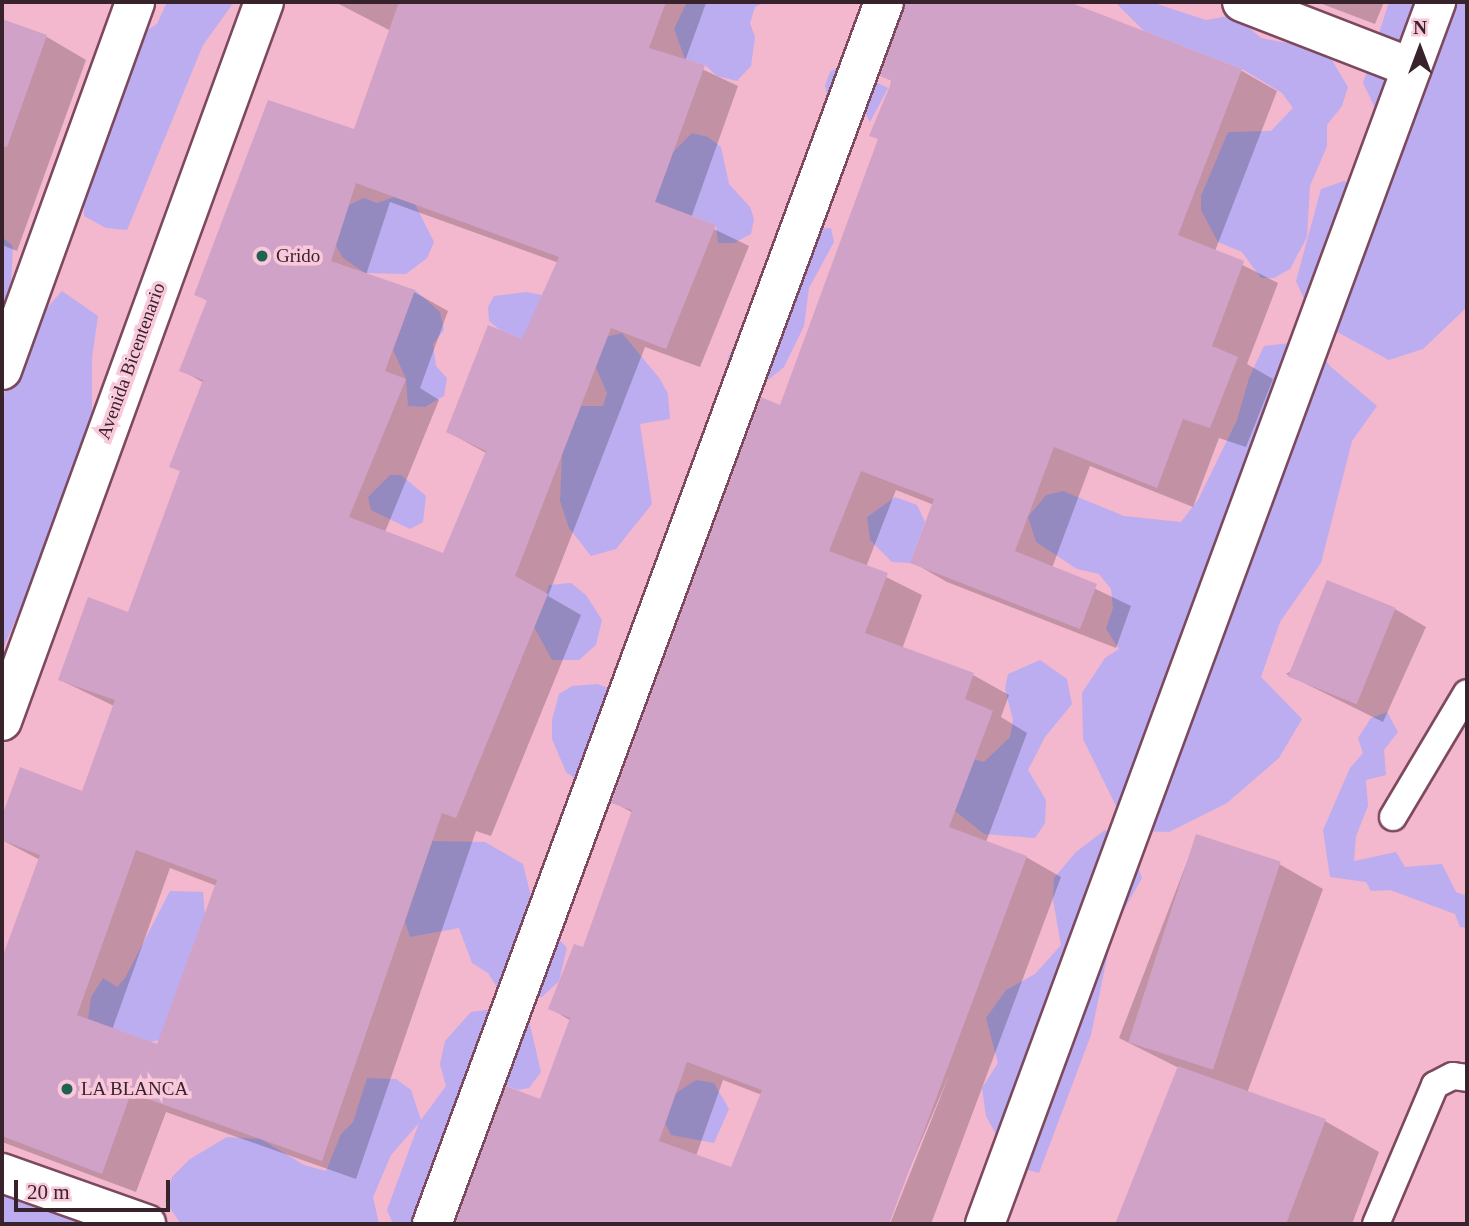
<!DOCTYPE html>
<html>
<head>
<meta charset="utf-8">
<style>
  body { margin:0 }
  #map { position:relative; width:1469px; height:1226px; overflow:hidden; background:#f3b7ce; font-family:Georgia,serif }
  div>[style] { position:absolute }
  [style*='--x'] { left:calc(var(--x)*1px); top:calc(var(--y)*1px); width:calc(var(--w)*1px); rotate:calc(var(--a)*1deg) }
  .green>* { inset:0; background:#bbadef }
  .shadow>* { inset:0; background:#0003 }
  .building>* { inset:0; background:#d1a2c7; transform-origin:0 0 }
  .roads { filter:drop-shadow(2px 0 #7c495e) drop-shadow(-2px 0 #7c495e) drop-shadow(0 2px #7c495e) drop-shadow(0 -2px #7c495e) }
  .service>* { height:26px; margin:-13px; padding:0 13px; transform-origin:13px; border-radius:13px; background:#fff }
  .minor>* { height:38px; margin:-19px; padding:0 19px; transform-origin:19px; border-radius:19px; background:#fff }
  .tertiary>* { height:38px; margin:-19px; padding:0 19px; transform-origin:19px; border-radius:19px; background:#fff }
  .dots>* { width:19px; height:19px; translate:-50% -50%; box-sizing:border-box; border:4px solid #f9c8da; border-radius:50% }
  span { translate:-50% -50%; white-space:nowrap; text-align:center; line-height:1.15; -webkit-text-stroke:7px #f9c8da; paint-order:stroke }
  .poi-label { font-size:19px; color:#38222b }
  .left { translate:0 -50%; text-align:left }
  .street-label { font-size:19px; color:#38222b }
  .frame { position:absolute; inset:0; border:4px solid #38222b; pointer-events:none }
  .north { position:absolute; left:1385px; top:14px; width:70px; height:70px; -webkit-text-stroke:5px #f9c8da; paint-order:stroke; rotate:0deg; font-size:19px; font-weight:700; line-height:28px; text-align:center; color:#38222b }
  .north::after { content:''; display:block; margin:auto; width:24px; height:32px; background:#38222b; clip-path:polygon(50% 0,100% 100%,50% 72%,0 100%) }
  .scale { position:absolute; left:14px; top:1180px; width:156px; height:32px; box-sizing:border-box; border:4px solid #38222b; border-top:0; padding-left:9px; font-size:21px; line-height:24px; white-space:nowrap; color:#38222b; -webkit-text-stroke:5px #f9c8da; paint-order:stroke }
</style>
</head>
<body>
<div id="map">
  <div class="green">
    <div style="clip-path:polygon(167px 2px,234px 2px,203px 45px,127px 230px,106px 228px,84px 216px,84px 193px,142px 33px,157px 24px)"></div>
    <div style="clip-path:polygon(687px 2px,764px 2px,755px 7px,750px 23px,755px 37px,751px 66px,737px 81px,717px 76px,705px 65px,685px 59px,674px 29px)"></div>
    <div style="clip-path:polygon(1115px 2px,1151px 2px,1206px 20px,1234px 15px,1261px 38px,1312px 48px,1330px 57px,1348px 87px,1342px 106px,1327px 125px,1327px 146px,1310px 186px,1307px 237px,1290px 269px,1274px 278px,1261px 278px,1242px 252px,1218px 242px,1201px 210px,1201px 196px,1228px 132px,1271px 131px,1293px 108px,1282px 93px,1242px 69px,1144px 31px)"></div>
    <div style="clip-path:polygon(1389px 2px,1467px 2px,1467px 307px,1423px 349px,1389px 360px,1313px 319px,1296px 281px,1321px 189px,1344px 181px,1368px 193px,1393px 145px,1363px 83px)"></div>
    <div style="clip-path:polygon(841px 65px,888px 88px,870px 122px,863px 109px,830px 110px,825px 85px,830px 72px)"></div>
    <div style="clip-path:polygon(692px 133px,708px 137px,721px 147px,729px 184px,750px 207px,754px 219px,751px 234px,734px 243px,718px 243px,716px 225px,648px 199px,671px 154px)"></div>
    <div style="clip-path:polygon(394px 197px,415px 204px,434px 242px,427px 258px,406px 274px,365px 273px,343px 258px,333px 240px,349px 205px,364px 198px,377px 203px)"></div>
    <div style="clip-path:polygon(831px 228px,834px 242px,809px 288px,804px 326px,784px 367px,768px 380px,745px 382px,732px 373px,728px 357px,808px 229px)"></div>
    <div style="clip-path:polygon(2px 237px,13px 246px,11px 287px,2px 305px)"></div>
    <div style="clip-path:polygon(415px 290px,440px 312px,444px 330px,433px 344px,436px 366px,447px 378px,444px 396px,425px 407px,408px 406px,406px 379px,393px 350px)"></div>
    <div style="clip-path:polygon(62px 291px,98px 316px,92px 358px,92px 444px,77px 488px,52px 524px,39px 566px,2px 651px,2px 399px,33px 324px)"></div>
    <div style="clip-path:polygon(526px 292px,542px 295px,558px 353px,500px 330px,489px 321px,488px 307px,494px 296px)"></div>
    <div style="clip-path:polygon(622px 333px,660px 379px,668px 394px,670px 419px,640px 424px,652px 504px,616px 549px,591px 556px,569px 528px,560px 501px,562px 455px,581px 406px,603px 406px,607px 393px,596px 368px,596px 339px)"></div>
    <div style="clip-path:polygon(1309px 341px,1331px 367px,1377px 406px,1352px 441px,1321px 563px,1280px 622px,1261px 677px,1302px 719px,1279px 758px,1227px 803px,1169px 832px,1139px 831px,1115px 804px,1083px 739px,1082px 693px,1105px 658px,1119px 649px,1106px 629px,1113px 608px,1111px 589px,1099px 574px,1077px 569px,1036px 542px,1028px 517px,1046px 495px,1063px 491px,1124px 516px,1181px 522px,1198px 500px,1237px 420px,1249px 378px,1264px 346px)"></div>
    <div style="clip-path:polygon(390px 475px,401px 475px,426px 496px,423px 522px,410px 529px,371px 510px,368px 497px)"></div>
    <div style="clip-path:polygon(895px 497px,917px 505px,925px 522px,910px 563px,892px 562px,870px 540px,867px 517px)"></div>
    <div style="clip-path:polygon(571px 583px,586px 595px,602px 620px,596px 645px,579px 660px,552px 660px,534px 627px,549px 585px)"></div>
    <div style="clip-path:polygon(1040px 660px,1067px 679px,1072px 704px,1045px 737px,1028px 770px,1046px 800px,1045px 823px,1035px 838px,984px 834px,950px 807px,969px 758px,984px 762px,1010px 737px,1013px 720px,1005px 689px,1008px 674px)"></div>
    <div style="clip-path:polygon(597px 684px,617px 691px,592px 791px,566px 772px,552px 739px,552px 720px,559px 694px,572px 686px)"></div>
    <div style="clip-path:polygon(1387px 712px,1398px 732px,1384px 750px,1386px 775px,1366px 780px,1368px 806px,1356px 836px,1354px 861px,1396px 852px,1405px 867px,1442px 864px,1456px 892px,1467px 896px,1467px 928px,1460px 927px,1455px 914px,1390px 890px,1371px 891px,1366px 882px,1330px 877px,1323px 830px,1350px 768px,1363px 753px,1358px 738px,1371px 718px)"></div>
    <div style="clip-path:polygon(1105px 830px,1133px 852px,1142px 878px,1113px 929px,1091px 1035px,1039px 1173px,1013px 1166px,986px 1116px,982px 1088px,998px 1063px,986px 1018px,1006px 990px,1035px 974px,1061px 945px,1053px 900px,1054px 878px,1076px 852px)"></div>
    <div style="clip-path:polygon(432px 841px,485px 842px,523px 864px,535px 913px,567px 948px,559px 981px,542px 997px,506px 1001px,488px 973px,472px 963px,459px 928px,410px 937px,405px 922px)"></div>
    <div style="clip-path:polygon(170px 891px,203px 892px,205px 915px,159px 1040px,150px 1042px,88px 1019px,91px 997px,103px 978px,117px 987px,125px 978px)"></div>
    <div style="clip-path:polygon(500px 1008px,530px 1025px,541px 1072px,529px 1088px,518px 1090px,499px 1083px,443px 1224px,393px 1224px,387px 1210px,419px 1123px,391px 1155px,373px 1197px,379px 1224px,181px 1224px,165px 1201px,172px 1177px,190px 1159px,227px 1137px,261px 1139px,304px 1165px,326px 1171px,341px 1134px,353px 1122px,367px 1078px,396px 1079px,411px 1090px,421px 1120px,446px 1086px,440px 1064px,445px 1041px,471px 1012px)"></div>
    <div style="clip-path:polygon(696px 1080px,714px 1083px,729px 1109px,714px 1143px,671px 1135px,665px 1123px,676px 1093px)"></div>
    <div style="clip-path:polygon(2px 1179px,47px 1211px,133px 1224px,2px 1224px)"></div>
  </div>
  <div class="shadow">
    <div style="clip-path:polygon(evenodd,335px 2px,706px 3px,685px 61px,738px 86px,691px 218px,749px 246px,700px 367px,645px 347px,548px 596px,581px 615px,491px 836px,476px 831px,356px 1179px,166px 1112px,136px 1192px,2px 1142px,2px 963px,40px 860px,2px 840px,2px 821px,21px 769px,84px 793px,114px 706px,60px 680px,129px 615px,182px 472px,171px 466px,204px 383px,181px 370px,208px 301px,196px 294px,355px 131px,391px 31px,335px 2px,390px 202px,559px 263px,523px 341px,448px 432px,486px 453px,444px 555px,385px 532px,439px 400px,420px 388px,448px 311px,414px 292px,366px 275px,390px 202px,335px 2px,170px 868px,217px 886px,158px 1047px,112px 1030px,170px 868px)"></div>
    <div style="clip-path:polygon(evenodd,906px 2px,1065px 2px,1242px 71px,1277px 91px,1215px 251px,1278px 283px,1247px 364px,1273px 379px,1246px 447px,1219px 438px,1193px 507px,1090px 466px,1052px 568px,1131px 606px,1116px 648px,947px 582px,912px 562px,934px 505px,896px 490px,866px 567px,922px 595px,902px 649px,973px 675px,1009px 695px,1001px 717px,1027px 733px,986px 842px,1026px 857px,1061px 877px,931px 1224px,890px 1224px,950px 1073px,886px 1224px,457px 1224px,507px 1088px,541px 1102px,571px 1021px,550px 1008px,584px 950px,633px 813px,613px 802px,781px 407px,880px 140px,906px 2px,723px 1080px,762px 1095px,732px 1169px,696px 1156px,723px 1080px)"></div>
    <div style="clip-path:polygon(1317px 2px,1384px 2px,1375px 24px)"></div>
    <div style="clip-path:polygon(2px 21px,47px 37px,86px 60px,17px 251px,2px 245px)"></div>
    <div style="clip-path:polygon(1395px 609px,1426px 627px,1383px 722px,1286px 674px)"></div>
    <div style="clip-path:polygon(1197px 836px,1279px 864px,1323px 889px,1247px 1093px,1325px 1121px,1379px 1152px,1352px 1224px,1117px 1224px,1179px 1068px,1119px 1038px)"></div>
  </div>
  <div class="building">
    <div style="clip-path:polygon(evenodd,399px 2px,666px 2px,649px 48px,705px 65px,655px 202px,716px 225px,666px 349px,611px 328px,515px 576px,548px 594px,456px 818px,442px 813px,322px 1161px,131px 1093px,102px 1174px,2px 1136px,2px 958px,40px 855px,2px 840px,2px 816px,20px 767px,82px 791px,115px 700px,58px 680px,88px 597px,128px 612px,180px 471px,169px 467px,203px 380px,179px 371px,207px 300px,194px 295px,268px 100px,354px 129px,399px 2px,356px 183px,559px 257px,522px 339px,488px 325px,446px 432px,486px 451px,443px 553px,349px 517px,406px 379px,385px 371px,415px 290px,331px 261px,356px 183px,399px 2px,136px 850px,217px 880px,157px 1044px,77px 1015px,136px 850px)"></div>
    <div style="clip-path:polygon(evenodd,905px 2px,1069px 2px,1242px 69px,1178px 235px,1244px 261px,1212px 346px,1238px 357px,1210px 428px,1183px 419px,1157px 488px,1054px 447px,1015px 551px,1097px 584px,1080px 629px,910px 563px,934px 499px,861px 471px,829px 551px,888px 573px,865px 633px,974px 673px,965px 699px,993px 711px,949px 827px,1027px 856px,889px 1224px,455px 1224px,506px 1086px,540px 1099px,570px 1018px,548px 1009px,574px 944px,583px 947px,632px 810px,611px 803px,761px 397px,780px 405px,878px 139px,869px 136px,892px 81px,880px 76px,905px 2px,687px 1062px,762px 1090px,731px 1167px,659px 1141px,687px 1062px)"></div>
    <div style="clip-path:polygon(2px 19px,47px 35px,7px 147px,2px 146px)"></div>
    <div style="left:1327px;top:580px;width:74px;height:104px;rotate:22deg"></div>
    <div style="left:1196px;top:834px;width:89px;height:219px;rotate:18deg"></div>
    <div style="clip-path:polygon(1178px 1066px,1326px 1119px,1286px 1224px,1115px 1224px)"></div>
  </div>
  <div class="roads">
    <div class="service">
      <div style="--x:1393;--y:817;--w:144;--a:-59.2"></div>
      <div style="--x:1376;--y:1224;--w:151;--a:-67"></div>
      <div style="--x:1435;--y:1085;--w:20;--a:-27"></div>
      <div style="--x:1453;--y:1076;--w:14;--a:8"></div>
    </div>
    <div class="minor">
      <div style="--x:1242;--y:2;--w:182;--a:21.2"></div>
      <div style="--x:2;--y:1173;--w:153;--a:19.5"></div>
      <div style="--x:432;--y:1224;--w:1303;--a:-69.7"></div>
      <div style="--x:985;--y:1224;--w:1303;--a:-69.74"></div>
    </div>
    <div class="tertiary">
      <div style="--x:2;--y:370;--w:391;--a:-70.1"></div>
      <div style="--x:2;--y:721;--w:765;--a:-69.98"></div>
    </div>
  </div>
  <div class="dots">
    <div style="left:262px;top:256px;background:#1f6252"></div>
    <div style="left:67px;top:1089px;background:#1f6252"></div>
  </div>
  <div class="poi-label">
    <span class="left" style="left:276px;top:256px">Grido</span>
    <span class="left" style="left:81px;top:1089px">LA BLANCA</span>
  </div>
  <div class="street-label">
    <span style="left:131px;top:361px;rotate:-70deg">Avenida Bicentenario</span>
  </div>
  <div class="frame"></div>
  <div class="north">N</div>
  <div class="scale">20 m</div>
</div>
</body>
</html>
